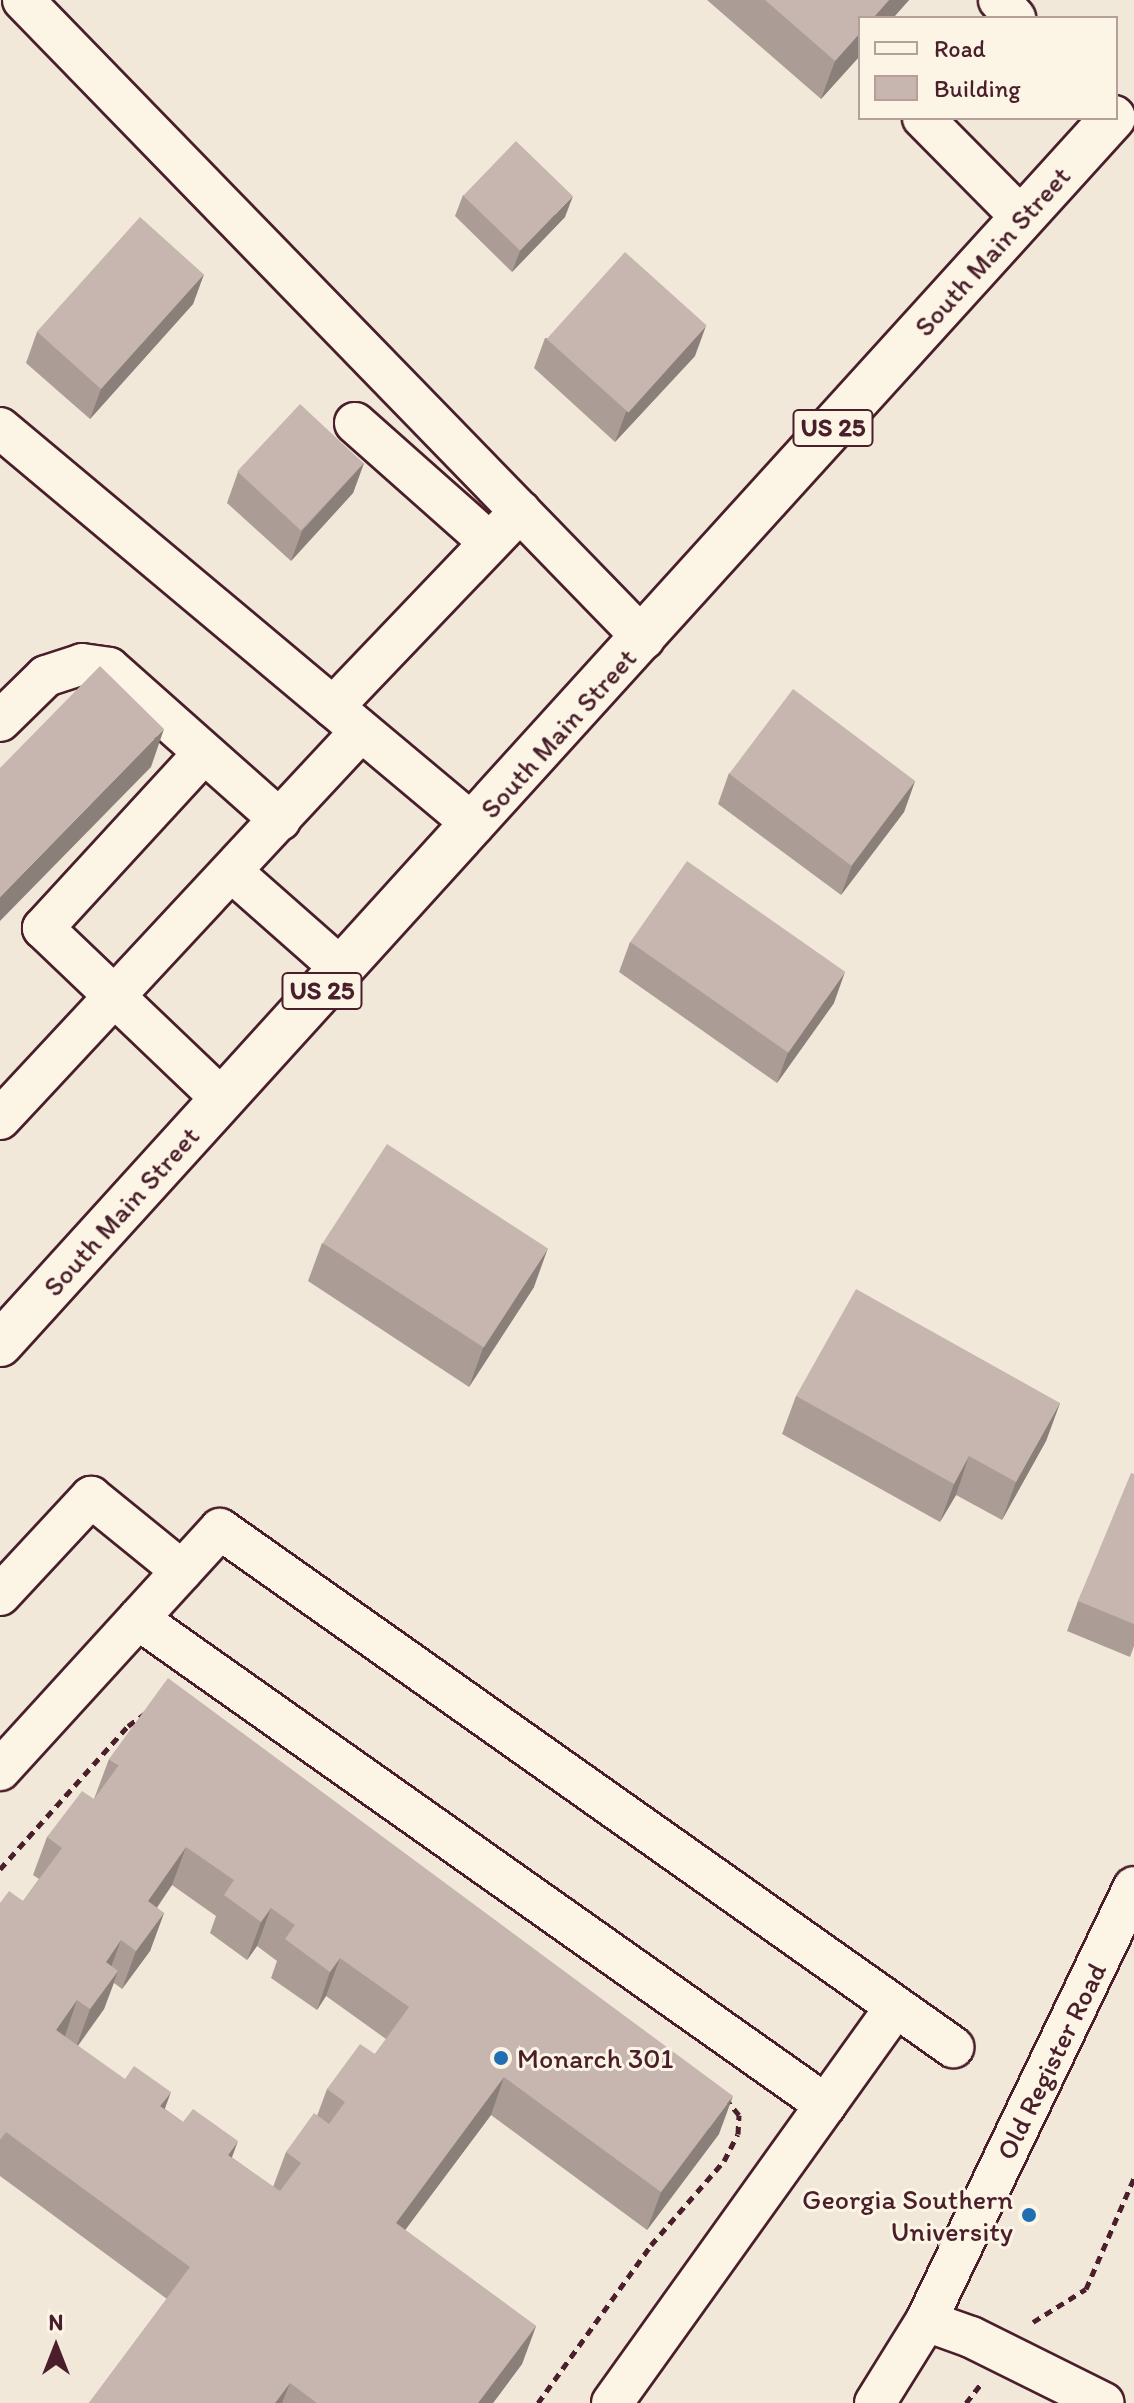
<!DOCTYPE html>
<html>
<head>
<meta charset="utf-8">
<style>
  body { margin:0 }
  #map { position:relative; width:1134px; height:2403px; overflow:hidden; background:#f1e8da; font-family:Itim,sans-serif }
  div>[style] { position:absolute }
  [style*='--x'] { left:calc(var(--x)*1px); top:calc(var(--y)*1px); width:calc(var(--w)*1px); rotate:calc(var(--a)*1deg) }
  .path>* { height:5px; margin-top:-2.5px; transform-origin:0; background:repeating-linear-gradient(90deg,#4a1f2b 0 8px,transparent 0 14px) }
  .roads { filter:drop-shadow(2px 0 #4a1f2b) drop-shadow(-2px 0 #4a1f2b) drop-shadow(0 2px #4a1f2b) drop-shadow(0 -2px #4a1f2b) }
  .minor>* { height:40px; margin:-20px; padding:0 20px; transform-origin:20px; border-radius:20px; background:#fcf5e5 }
  .major>* { height:44px; margin:-22px; padding:0 22px; transform-origin:22px; border-radius:22px; background:#fcf5e5 }
  .wall>* { inset:0; background:#ab9d96 }
  .shaded-wall>* { inset:0; background:#8b7f7a }
  .building>* { inset:0; background:#c7b6af; transform-origin:0 0 }
  .dots>* { width:22px; height:22px; translate:-50% -50%; box-sizing:border-box; border:4px solid #fcf5e5; border-radius:50% }
  span { translate:-50% -50%; white-space:nowrap; text-align:center; line-height:1.15; -webkit-text-stroke:6px #fcf5e5; paint-order:stroke }
  .shield-label span { padding:2px 6px; background:#fcf5e5; border:2px solid; border-radius:6px; -webkit-text-stroke-width:0 }
  .shield-label { font-size:26px; color:#4a1f2b; font-weight:700 }
  .street-label { font-size:28px; color:#4a1f2b }
  .poi-label { font-size:28px; color:#4a1f2b }
  .left { translate:0 -50%; text-align:left }
  .right { translate:-100% -50%; text-align:right }
  .legend { position:absolute; left:858px; top:16px; width:260px; height:104px; box-sizing:border-box; background:#fcf5e5; border:2px solid #b59f9b; margin:0; padding:10px 14px; list-style:none; font-size:24px; color:#4a1f2b }
  .legend li { display:flex; align-items:center; gap:16px; height:40px }
  .legend b { width:40px; border:2px solid #b59f9b }
  .north { position:absolute; left:16px; top:2307px; width:80px; height:80px; -webkit-text-stroke:6px #fcf5e5; paint-order:stroke; rotate:0deg; font-size:22px; font-weight:700; line-height:32px; text-align:center; color:#4a1f2b }
  .north::after { content:''; display:block; margin:auto; width:28px; height:36px; background:#4a1f2b; clip-path:polygon(50% 0,100% 100%,50% 72%,0 100%) }
</style>
</head>
<body>
<div id="map">
  <div class="path">
    <div style="--x:0;--y:1869;--w:192;--a:-48.2"></div>
    <div style="--x:128;--y:1726;--w:22;--a:-36"></div>
    <div style="--x:1033;--y:2322;--w:62;--a:-31.9"></div>
    <div style="--x:1086;--y:2289;--w:121;--a:-66.6"></div>
    <div style="--x:538;--y:2403;--w:194;--a:-54.4"></div>
    <div style="--x:651;--y:2245;--w:111;--a:-49"></div>
    <div style="--x:724;--y:2161;--w:30;--a:-63"></div>
    <div style="--x:738;--y:2134;--w:19;--a:-87"></div>
    <div style="--x:739;--y:2115;--w:19;--a:-129"></div>
    <div style="--x:966;--y:2403;--w:23;--a:-52"></div>
  </div>
  <div class="roads">
    <div class="minor">
      <div style="--x:23;--y:0;--w:891;--a:45.82"></div>
      <div style="--x:999;--y:0;--w:24;--a:48"></div>
      <div style="--x:923;--y:118;--w:139;--a:45.3"></div>
      <div style="--x:355;--y:423;--w:179;--a:41.6"></div>
      <div style="--x:0;--y:428;--w:618;--a:39.95"></div>
      <div style="--x:333;--y:707;--w:271;--a:-46.3"></div>
      <div style="--x:0;--y:721;--w:64;--a:-44.4"></div>
      <div style="--x:46;--y:676;--w:38;--a:-18"></div>
      <div style="--x:82;--y:664;--w:27;--a:8"></div>
      <div style="--x:109;--y:668;--w:229;--a:41.6"></div>
      <div style="--x:204;--y:753;--w:238;--a:132.6"></div>
      <div style="--x:43;--y:928;--w:249;--a:43.7"></div>
      <div style="--x:232;--y:872;--w:147;--a:41.4"></div>
      <div style="--x:0;--y:1119;--w:530;--a:-47.06"></div>
      <div style="--x:0;--y:1595;--w:134;--a:-47.1"></div>
      <div style="--x:91;--y:1497;--w:117;--a:39.1"></div>
      <div style="--x:138;--y:1619;--w:842;--a:35.24"></div>
      <div style="--x:0;--y:1770;--w:326;--a:-47.6"></div>
      <div style="--x:220;--y:1529;--w:898;--a:35.25"></div>
      <div style="--x:926;--y:2321;--w:48;--a:19.6"></div>
      <div style="--x:971;--y:2337;--w:148;--a:26.4"></div>
      <div style="--x:612;--y:2403;--w:487;--a:-54.4"></div>
      <div style="--x:875;--y:2403;--w:97;--a:-58.1"></div>
      <div style="--x:926;--y:2321;--w:481;--a:-64.4"></div>
    </div>
    <div class="major">
      <div style="--x:0;--y:1344;--w:1656;--a:-47.77"></div>
    </div>
  </div>
  <div class="wall">
    <div style="clip-path:polygon(707px 0,909px 0,821px 99px)"></div>
    <div style="clip-path:polygon(463px 195px,565px 217px,512px 272px,455px 216px)"></div>
    <div style="clip-path:polygon(204px 274px,193px 304px,90px 419px,26px 363px,37px 332px)"></div>
    <div style="clip-path:polygon(545px 338px,695px 356px,615px 442px,534px 368px)"></div>
    <div style="clip-path:polygon(364px 463px,353px 493px,291px 561px,227px 503px,238px 472px)"></div>
    <div style="clip-path:polygon(729px 773px,915px 781px,904px 812px,841px 895px,718px 804px)"></div>
    <div style="clip-path:polygon(630px 942px,834px 1003px,777px 1083px,619px 972px)"></div>
    <div style="clip-path:polygon(322px 1243px,534px 1287px,469px 1387px,308px 1281px)"></div>
    <div style="clip-path:polygon(796px 1396px,1060px 1403px,1046px 1441px,1002px 1520px,956px 1495px,940px 1522px,782px 1434px)"></div>
    <div style="clip-path:polygon(1134px 1474px,1134px 1646px,1130px 1657px,1067px 1631px,1078px 1601px)"></div>
    <div style="clip-path:polygon(evenodd,109px 1759px,719px 2134px,647px 2230px,491px 2115px,405px 2230px,536px 2326px,522px 2364px,493px 2403px,89px 2403px,167px 2299px,0 2176px,0 1903px,23px 1901px,39px 1879px,33px 1875px,47px 1837px,94px 1799px,109px 1759px,172px 1885px,216px 1916px,210px 1933px,247px 1960px,257px 1946px,277px 1961px,271px 1978px,317px 2010px,326px 1996px,386px 2039px,375px 2054px,327px 2089px,317px 2116px,286px 2152px,273px 2187px,78px 2046px,104px 2009px,114px 1983px,122px 1989px,150px 1951px,164px 1913px,157px 1908px,172px 1885px)"></div>
  </div>
  <div class="shaded-wall">
    <div style="clip-path:polygon(889px 0,909px 0,893px 18px,873px 18px)"></div>
    <div style="clip-path:polygon(860px 33px,860px 56px,821px 99px,835px 61px)"></div>
    <div style="clip-path:polygon(573px 196px,565px 217px,512px 272px,520px 251px)"></div>
    <div style="clip-path:polygon(204px 274px,193px 304px,90px 419px,101px 389px)"></div>
    <div style="clip-path:polygon(706px 326px,695px 356px,615px 442px,626px 412px)"></div>
    <div style="clip-path:polygon(364px 463px,353px 493px,291px 561px,302px 531px)"></div>
    <div style="clip-path:polygon(164px 729px,151px 767px,0 921px,0 897px)"></div>
    <div style="clip-path:polygon(915px 781px,904px 812px,841px 895px,852px 865px)"></div>
    <div style="clip-path:polygon(845px 972px,834px 1003px,777px 1083px,788px 1052px)"></div>
    <div style="clip-path:polygon(548px 1248px,534px 1287px,469px 1387px,483px 1348px)"></div>
    <div style="clip-path:polygon(1060px 1403px,1046px 1441px,1002px 1520px,1016px 1482px)"></div>
    <div style="clip-path:polygon(969px 1456px,956px 1495px,940px 1522px,954px 1484px)"></div>
    <div style="clip-path:polygon(186px 1847px,172px 1885px,134px 1940px,148px 1901px)"></div>
    <div style="clip-path:polygon(271px 1908px,257px 1946px,247px 1960px,261px 1922px)"></div>
    <div style="clip-path:polygon(164px 1913px,150px 1951px,122px 1989px,136px 1951px)"></div>
    <div style="clip-path:polygon(121px 1940px,107px 1978px,106px 1962px)"></div>
    <div style="clip-path:polygon(340px 1958px,326px 1996px,317px 2010px,330px 1972px)"></div>
    <div style="clip-path:polygon(118px 1971px,104px 2009px,76px 2048px,90px 2009px)"></div>
    <div style="clip-path:polygon(77px 2000px,64px 2039px,56px 2030px)"></div>
    <div style="clip-path:polygon(504px 2077px,491px 2115px,382px 2261px,396px 2223px)"></div>
    <div style="clip-path:polygon(171px 2092px,157px 2130px,160px 2106px)"></div>
    <div style="clip-path:polygon(733px 2096px,719px 2134px,647px 2230px,661px 2192px)"></div>
    <div style="clip-path:polygon(238px 2141px,224px 2179px,228px 2155px)"></div>
    <div style="clip-path:polygon(536px 2326px,522px 2364px,493px 2403px,478px 2403px)"></div>
    <div style="clip-path:polygon(290px 2383px,282px 2403px,275px 2403px)"></div>
  </div>
  <div class="building">
    <div style="clip-path:polygon(765px 0,889px 0,873px 18px,860px 18px,860px 33px,835px 61px)"></div>
    <div style="left:516px;top:141px;width:79px;height:76px;rotate:44deg"></div>
    <div style="left:140px;top:217px;width:86px;height:154px;rotate:42deg"></div>
    <div style="left:625px;top:252px;width:110px;height:117px;rotate:42deg"></div>
    <div style="left:300px;top:404px;width:87px;height:92px;rotate:43deg"></div>
    <div style="clip-path:polygon(100px 666px,164px 729px,0 897px,0 768px)"></div>
    <div style="left:793px;top:689px;width:153px;height:106px;rotate:37deg"></div>
    <div style="left:687px;top:861px;width:193px;height:99px;rotate:35deg"></div>
    <div style="left:387px;top:1144px;width:192px;height:118px;rotate:33deg"></div>
    <div style="clip-path:polygon(856px 1289px,1060px 1403px,1016px 1482px,969px 1456px,954px 1484px,796px 1396px)"></div>
    <div style="clip-path:polygon(1131px 1473px,1134px 1474px,1134px 1624px,1078px 1601px)"></div>
    <div style="clip-path:polygon(evenodd,168px 1678px,733px 2096px,661px 2192px,504px 2077px,396px 2223px,536px 2326px,478px 2403px,317px 2403px,290px 2383px,275px 2403px,89px 2403px,190px 2267px,6px 2132px,0 2140px,0 1903px,9px 1891px,23px 1901px,62px 1848px,47px 1837px,82px 1791px,94px 1799px,119px 1765px,109px 1759px,168px 1678px,186px 1847px,234px 1880px,224px 1895px,261px 1922px,271px 1908px,295px 1925px,285px 1939px,330px 1972px,340px 1958px,409px 2007px,375px 2054px,360px 2044px,327px 2089px,345px 2102px,329px 2124px,314px 2113px,286px 2152px,301px 2163px,280px 2191px,228px 2155px,238px 2141px,193px 2109px,183px 2122px,160px 2106px,171px 2092px,134px 2066px,125px 2079px,56px 2030px,77px 2000px,90px 2009px,118px 1971px,106px 1962px,121px 1940px,136px 1951px,164px 1913px,148px 1901px,186px 1847px)"></div>
  </div>
  <div class="dots">
    <div style="left:501px;top:2058px;background:#1f6fb2"></div>
    <div style="left:1029px;top:2215px;background:#1f6fb2"></div>
  </div>
  <div class="shield-label">
    <span style="left:833px;top:428px">US 25</span>
    <span style="left:322px;top:991px">US 25</span>
  </div>
  <div class="street-label">
    <span style="left:992px;top:251px;rotate:-48deg">South Main Street</span>
    <span style="left:558px;top:733px;rotate:-48deg">South Main Street</span>
    <span style="left:121px;top:1211px;rotate:-48deg">South Main Street</span>
    <span style="left:1051px;top:2061px;rotate:-64deg">Old Register Road</span>
  </div>
  <div class="poi-label">
    <span class="left" style="left:517px;top:2058px">Monarch 301</span>
    <span class="right" style="left:1013px;top:2215px">Georgia Southern<br>University</span>
  </div>
  <ul class="legend">
  <li><b style="height:10px;background:#fcf5e5"></b>Road</li>
  <li><b style="height:22px;background:#c7b6af"></b>Building</li>
  </ul>
  <div class="north">N</div>
</div>
</body>
</html>
